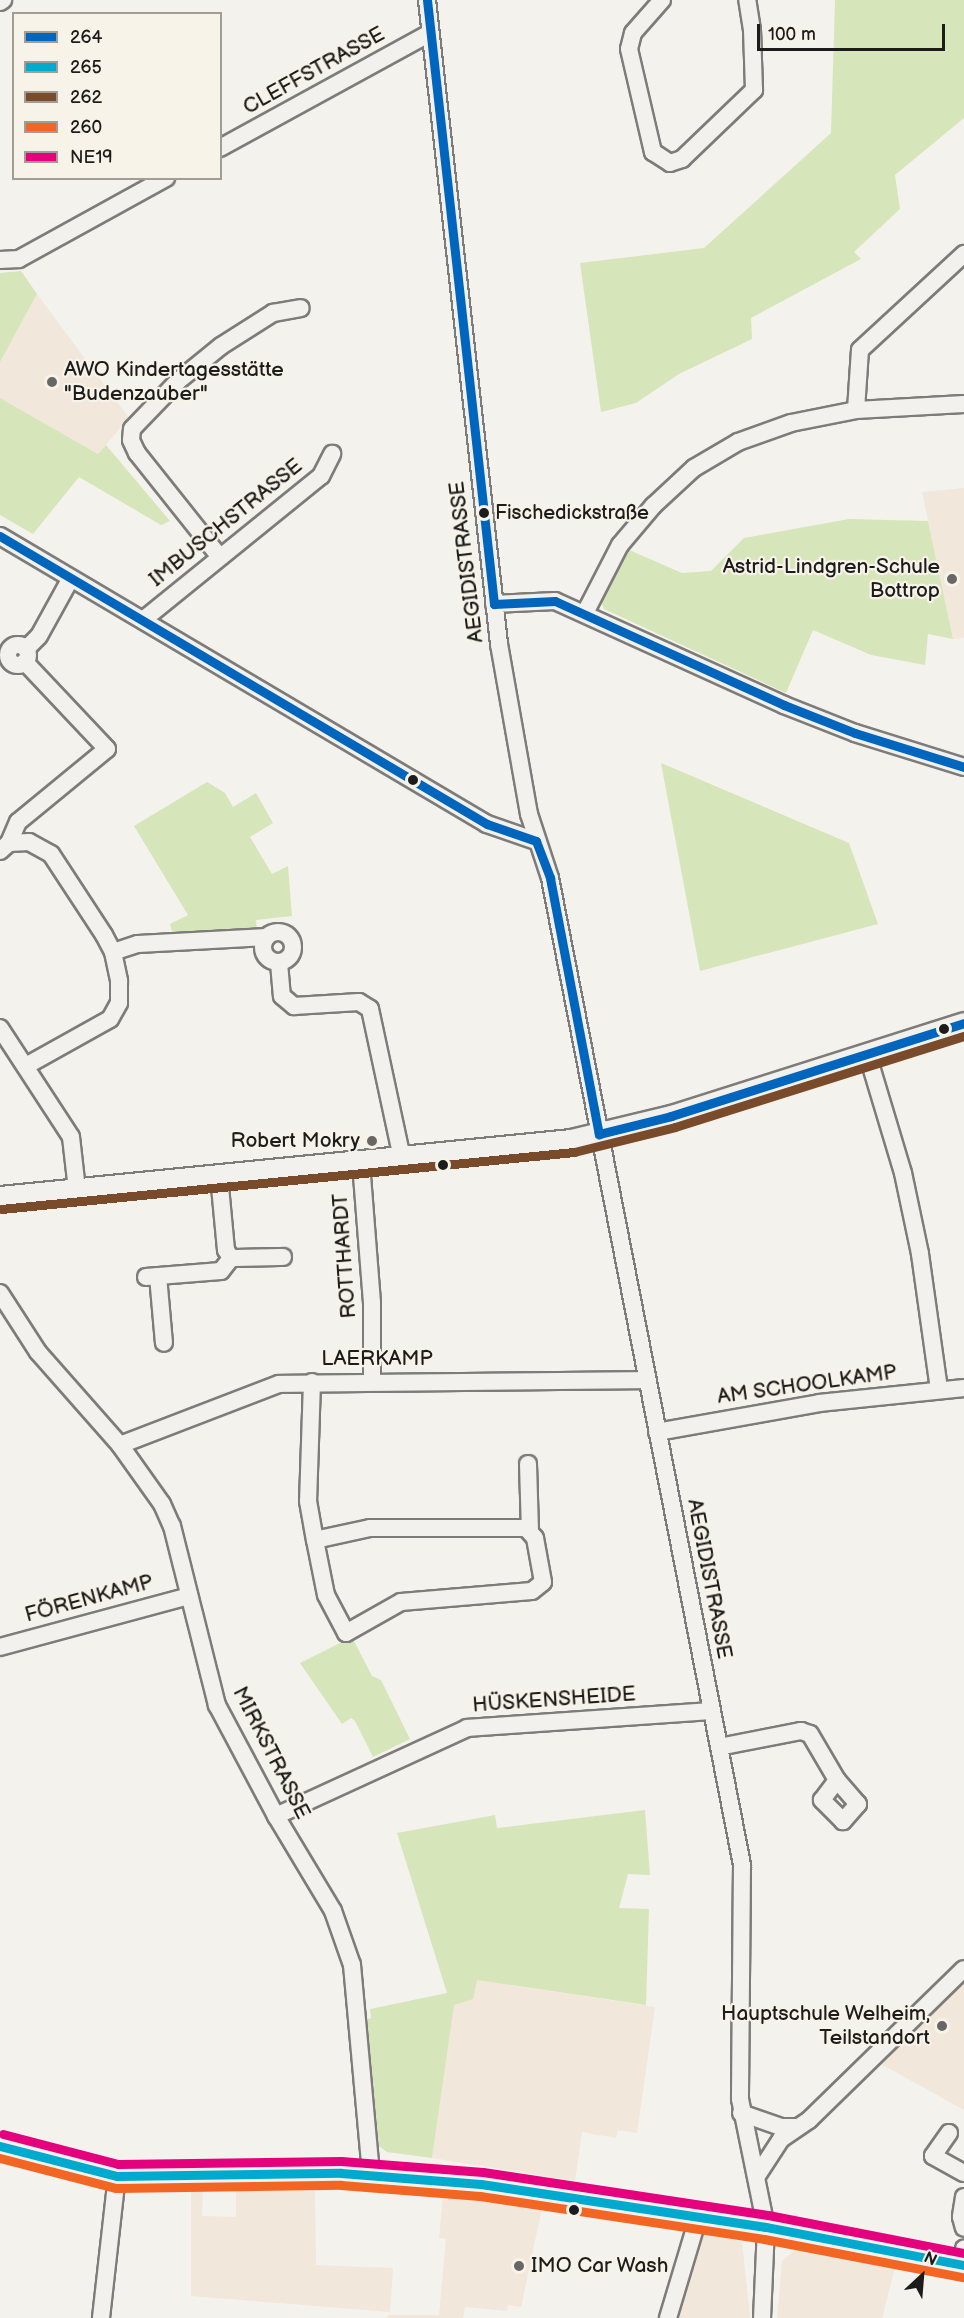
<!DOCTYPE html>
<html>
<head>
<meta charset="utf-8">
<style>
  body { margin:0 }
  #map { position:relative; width:964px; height:2318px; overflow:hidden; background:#f4f2ec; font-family:"Balsamiq Sans",sans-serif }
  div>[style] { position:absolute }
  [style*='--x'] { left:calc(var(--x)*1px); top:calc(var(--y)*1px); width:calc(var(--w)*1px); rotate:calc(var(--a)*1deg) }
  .built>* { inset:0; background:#f1e7da }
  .green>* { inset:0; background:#d7e5ba }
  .roads { filter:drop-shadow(2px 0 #7d7c7a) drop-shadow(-2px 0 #7d7c7a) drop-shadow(0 2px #7d7c7a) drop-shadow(0 -2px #7d7c7a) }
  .minor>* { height:16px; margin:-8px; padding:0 8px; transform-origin:8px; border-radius:8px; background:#f2f1ed }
  .minor>.ring { margin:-8px; padding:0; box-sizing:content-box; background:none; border:16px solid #f2f1ed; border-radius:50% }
  .major>* { height:21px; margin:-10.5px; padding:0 10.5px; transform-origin:10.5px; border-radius:10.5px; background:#f2f1ed }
  .bus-1>* { height:9px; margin:-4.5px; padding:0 4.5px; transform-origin:4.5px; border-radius:4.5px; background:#0065bd }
  .bus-2>* { height:9px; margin:-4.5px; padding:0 4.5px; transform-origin:4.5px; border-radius:4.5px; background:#00a9ce }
  .bus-3>* { height:9px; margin:-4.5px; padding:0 4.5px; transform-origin:4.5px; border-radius:4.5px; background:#7a4b2a }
  .bus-4>* { height:9px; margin:-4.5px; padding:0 4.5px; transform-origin:4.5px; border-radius:4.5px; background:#f26522 }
  .bus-5>* { height:9px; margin:-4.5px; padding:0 4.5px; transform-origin:4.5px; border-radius:4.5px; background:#e5007d }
  .dots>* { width:16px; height:16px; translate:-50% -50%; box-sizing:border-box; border:3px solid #f7f3e8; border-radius:50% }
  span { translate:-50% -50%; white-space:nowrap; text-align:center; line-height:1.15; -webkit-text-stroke:4.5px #f7f3e8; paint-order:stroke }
  .bus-label { font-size:20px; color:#1c1c1c }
  .left { translate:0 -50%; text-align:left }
  .street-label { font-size:21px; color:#1c1c1c }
  .poi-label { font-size:21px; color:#1c1c1c }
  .right { translate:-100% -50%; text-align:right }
  .legend { position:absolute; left:12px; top:12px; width:210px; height:168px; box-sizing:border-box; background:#f7f3e8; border:2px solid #9f9d96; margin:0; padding:8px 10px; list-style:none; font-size:18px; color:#1c1c1c }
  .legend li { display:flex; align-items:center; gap:12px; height:30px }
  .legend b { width:30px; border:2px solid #9f9d96 }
  .north { position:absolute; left:892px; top:2246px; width:60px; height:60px; -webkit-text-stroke:4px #f7f3e8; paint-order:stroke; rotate:26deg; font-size:16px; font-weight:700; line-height:24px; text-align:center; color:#1c1c1c }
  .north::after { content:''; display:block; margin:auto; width:21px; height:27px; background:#1c1c1c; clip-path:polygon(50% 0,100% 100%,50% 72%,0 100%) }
  .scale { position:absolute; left:757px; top:24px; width:188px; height:27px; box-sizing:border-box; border:3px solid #1c1c1c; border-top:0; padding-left:8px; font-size:18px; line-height:21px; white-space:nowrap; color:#1c1c1c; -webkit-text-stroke:4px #f7f3e8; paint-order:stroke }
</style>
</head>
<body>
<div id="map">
  <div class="built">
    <div style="clip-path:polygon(37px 294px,129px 418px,98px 454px,0 398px,0 362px)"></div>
    <div style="clip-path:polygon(964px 488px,964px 638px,953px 639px,922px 492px)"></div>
    <div style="clip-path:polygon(477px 1980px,655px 2007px,637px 2133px,618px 2130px,616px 2138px,582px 2132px,575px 2181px,432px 2158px,454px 2004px)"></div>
    <div style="clip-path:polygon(963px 1983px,964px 1984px,964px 2110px,881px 2064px)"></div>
    <div style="clip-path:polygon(191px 2190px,203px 2190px,202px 2216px,236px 2217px,236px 2190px,315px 2191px,316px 2265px,393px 2268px,390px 2312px,191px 2296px)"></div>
    <div style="clip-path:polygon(443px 2197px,542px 2208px,521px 2307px,508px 2305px,507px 2311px,465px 2307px,463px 2318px,387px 2318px,388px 2315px,439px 2315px,446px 2239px,439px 2238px)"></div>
    <div style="clip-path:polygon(706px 2234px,742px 2242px,750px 2318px,679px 2318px,702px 2237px)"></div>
    <div style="clip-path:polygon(797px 2248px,896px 2264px,882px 2318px,777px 2318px,782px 2261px)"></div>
  </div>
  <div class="green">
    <div style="clip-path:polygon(835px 0,964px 0,964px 118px,895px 175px,900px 209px,854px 252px,861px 259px,751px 318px,752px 339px,679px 374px,636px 403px,601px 412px,580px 263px,704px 248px,831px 133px)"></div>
    <div style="clip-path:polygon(21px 271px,37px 294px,0 362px,0 273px)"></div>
    <div style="clip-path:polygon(0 398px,98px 454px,106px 445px,170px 521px,161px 525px,79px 477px,33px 534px,0 515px)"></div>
    <div style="clip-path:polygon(849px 519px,928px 521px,953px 639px,928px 634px,925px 665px,871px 655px,813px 630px,786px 693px,604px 609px,601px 602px,627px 549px,682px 573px,711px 571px,744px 538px)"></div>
    <div style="clip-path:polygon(661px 763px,849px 843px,878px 924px,700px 971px)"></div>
    <div style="clip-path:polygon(207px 782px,225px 793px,233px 807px,256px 793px,273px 823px,250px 837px,272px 874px,288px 866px,292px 916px,256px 920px,257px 931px,174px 938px,170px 924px,188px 915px,134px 826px)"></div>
    <div style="clip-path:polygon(352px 1637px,372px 1676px,381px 1680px,410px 1739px,373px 1757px,355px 1721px,351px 1718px,342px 1724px,300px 1663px)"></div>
    <div style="clip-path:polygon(645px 1810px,650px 1875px,628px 1874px,619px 1908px,649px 1909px,646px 2005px,477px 1980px,473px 1999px,454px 2005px,432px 2158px,387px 2152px,379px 2146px,367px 2019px,371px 2018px,370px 2009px,447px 1993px,397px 1833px,495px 1815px,497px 1828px)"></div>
  </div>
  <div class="roads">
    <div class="minor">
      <div style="--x:427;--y:0;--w:648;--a:83.62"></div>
      <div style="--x:499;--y:644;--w:173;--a:80"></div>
      <div style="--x:529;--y:814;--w:67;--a:71.8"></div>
      <div style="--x:550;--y:878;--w:1006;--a:78.99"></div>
      <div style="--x:742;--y:1865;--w:234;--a:90.5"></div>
      <div style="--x:740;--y:2099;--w:131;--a:78.5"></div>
      <div style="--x:766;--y:2227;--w:91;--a:92.5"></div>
      <div style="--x:662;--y:0;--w:44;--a:131.3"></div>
      <div style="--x:633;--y:33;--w:16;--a:104"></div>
      <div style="--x:629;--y:49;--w:106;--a:76.9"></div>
      <div style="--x:653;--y:152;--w:20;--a:33"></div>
      <div style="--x:670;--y:163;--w:13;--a:-18"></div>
      <div style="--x:682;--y:159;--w:100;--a:-43.8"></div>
      <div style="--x:754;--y:90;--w:60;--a:-91.9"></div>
      <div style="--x:752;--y:30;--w:30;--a:-99"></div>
      <div style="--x:0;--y:2;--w:4;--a:-34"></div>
      <div style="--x:220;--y:148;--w:239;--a:-28.7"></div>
      <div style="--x:0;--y:260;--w:19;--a:-3"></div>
      <div style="--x:19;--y:259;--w:168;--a:-28.9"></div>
      <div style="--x:856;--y:410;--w:60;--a:-86.2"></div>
      <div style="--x:860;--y:350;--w:142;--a:-42.7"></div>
      <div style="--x:0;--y:536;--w:566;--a:30.6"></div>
      <div style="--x:487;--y:824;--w:52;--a:19.1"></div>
      <div style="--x:219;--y:556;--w:132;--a:-128.5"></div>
      <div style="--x:137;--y:453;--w:14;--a:-115"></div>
      <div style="--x:131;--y:440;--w:11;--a:-85"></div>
      <div style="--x:132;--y:429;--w:66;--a:-46.2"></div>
      <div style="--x:178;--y:381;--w:55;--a:-39.1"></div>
      <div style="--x:221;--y:346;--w:62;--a:-32.4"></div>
      <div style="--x:273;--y:313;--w:28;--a:-10"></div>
      <div style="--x:494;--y:604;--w:61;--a:-2.8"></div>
      <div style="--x:555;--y:601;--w:252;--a:24.4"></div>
      <div style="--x:784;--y:705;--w:76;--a:21.5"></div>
      <div style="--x:855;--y:733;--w:114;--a:17.3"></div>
      <div style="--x:585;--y:613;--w:76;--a:-62.8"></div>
      <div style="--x:620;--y:545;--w:51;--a:-49.8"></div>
      <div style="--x:653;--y:506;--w:56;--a:-42.8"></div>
      <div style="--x:694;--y:468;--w:51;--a:-30.6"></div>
      <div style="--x:738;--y:442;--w:56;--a:-19.7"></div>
      <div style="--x:791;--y:423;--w:66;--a:-11.3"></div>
      <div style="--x:856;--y:410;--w:108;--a:-3.2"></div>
      <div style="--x:143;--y:620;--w:229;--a:-39"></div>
      <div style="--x:321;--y:476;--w:25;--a:-63"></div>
      <div class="ring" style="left:8px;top:645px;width:4px;height:4px"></div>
      <div style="--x:26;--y:649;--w:18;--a:-45"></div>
      <div style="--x:39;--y:636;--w:66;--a:-61.1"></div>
      <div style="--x:9;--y:843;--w:20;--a:-3"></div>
      <div style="--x:29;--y:842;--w:25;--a:29"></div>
      <div style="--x:51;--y:854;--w:97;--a:56.8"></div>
      <div style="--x:104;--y:935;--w:19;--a:62"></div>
      <div style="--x:113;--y:952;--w:30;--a:78"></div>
      <div style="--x:119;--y:981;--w:22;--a:90"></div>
      <div style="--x:119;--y:1003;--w:18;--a:119"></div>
      <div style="--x:110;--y:1019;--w:96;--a:150.8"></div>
      <div style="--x:0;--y:851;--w:12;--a:-42"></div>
      <div style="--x:9;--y:843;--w:23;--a:-67"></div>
      <div style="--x:18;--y:822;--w:115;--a:-39.4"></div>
      <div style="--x:107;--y:749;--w:120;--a:-133.3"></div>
      <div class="ring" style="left:263px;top:932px;width:14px;height:14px"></div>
      <div style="--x:113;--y:952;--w:26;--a:-18"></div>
      <div style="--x:138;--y:944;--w:129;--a:-3.1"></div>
      <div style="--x:279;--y:963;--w:33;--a:85"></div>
      <div style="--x:282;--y:996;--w:16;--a:40"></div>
      <div style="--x:294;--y:1006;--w:65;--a:-3.5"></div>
      <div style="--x:359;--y:1002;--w:13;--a:32"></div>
      <div style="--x:370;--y:1009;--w:152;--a:77.9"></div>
      <div style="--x:0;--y:1028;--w:130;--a:56.9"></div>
      <div style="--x:71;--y:1137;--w:53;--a:83.5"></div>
      <div style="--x:867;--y:1053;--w:125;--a:73.3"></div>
      <div style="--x:903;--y:1173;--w:83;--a:78.1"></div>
      <div style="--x:920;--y:1254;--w:137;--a:82"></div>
      <div style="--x:361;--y:1163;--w:140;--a:85.5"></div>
      <div style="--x:372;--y:1303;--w:79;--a:90"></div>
      <div style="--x:231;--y:1258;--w:52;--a:-1.1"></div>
      <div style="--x:158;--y:1276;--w:67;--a:84.9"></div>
      <div style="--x:146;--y:1277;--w:75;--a:-4.6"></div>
      <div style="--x:221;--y:1271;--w:16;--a:-52"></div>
      <div style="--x:231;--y:1258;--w:9;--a:-122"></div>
      <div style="--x:226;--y:1250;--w:74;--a:-95.4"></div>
      <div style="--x:0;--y:1293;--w:70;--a:57.2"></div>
      <div style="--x:38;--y:1352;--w:124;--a:48.6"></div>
      <div style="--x:120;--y:1445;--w:72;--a:54.6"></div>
      <div style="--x:162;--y:1504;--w:24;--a:66"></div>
      <div style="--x:172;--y:1526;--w:185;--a:75.9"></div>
      <div style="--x:217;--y:1705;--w:126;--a:62"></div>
      <div style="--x:276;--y:1816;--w:111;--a:59"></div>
      <div style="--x:333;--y:1911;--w:57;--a:70.6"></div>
      <div style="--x:352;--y:1965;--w:209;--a:84.8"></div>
      <div style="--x:312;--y:1382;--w:119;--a:91.9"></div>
      <div style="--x:308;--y:1501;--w:40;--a:80"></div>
      <div style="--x:315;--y:1540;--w:56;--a:78.7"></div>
      <div style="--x:326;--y:1595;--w:43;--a:62.2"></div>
      <div style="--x:346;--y:1633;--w:63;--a:-29.4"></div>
      <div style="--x:401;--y:1602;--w:131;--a:-4.8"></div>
      <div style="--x:532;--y:1591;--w:14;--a:-39"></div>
      <div style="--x:543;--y:1582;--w:45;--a:-100.3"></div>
      <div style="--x:535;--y:1538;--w:13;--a:-132"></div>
      <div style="--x:526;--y:1528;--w:156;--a:180"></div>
      <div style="--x:370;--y:1528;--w:56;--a:167.7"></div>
      <div style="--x:657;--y:1432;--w:165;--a:-10.1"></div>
      <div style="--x:819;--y:1403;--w:146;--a:-5.9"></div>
      <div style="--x:120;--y:1445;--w:170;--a:-21"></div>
      <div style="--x:279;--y:1384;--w:368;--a:-0.6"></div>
      <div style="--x:528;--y:1464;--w:66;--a:88.3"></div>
      <div style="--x:0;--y:1647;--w:196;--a:-15.1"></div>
      <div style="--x:719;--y:1747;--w:84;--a:-11"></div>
      <div style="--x:801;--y:1731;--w:9;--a:18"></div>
      <div style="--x:810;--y:1734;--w:53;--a:59.6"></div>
      <div style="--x:837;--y:1780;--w:32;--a:49"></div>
      <div style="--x:858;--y:1804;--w:23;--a:131"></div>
      <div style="--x:843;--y:1821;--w:30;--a:-135"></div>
      <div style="--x:822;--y:1800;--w:25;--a:-53"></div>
      <div style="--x:276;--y:1816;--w:210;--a:-24.7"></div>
      <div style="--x:467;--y:1728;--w:244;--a:-4"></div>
      <div style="--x:741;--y:2113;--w:42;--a:19.3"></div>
      <div style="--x:781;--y:2127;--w:17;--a:0"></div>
      <div style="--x:949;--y:2133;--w:28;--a:125"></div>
      <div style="--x:933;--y:2156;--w:35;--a:29"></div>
      <div style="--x:757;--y:2176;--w:44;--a:-57"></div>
      <div style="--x:781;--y:2139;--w:34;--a:-34"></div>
      <div style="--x:809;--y:2120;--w:216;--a:-44.3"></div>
      <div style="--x:964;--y:2197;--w:20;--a:99"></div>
      <div style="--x:961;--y:2217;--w:11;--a:75"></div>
      <div style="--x:960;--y:2264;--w:16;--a:-75"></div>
      <div style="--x:101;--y:2318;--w:143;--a:-83.6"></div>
      <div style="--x:668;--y:2318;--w:104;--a:-73.3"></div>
    </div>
    <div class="major">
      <div style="--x:0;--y:1197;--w:574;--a:-5.7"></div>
      <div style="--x:571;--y:1140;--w:103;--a:-13.5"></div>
      <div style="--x:671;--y:1116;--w:307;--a:-17.6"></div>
      <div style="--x:0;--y:2146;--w:121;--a:14.4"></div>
      <div style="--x:117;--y:2176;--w:224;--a:-0.8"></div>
      <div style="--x:341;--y:2173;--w:140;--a:4.5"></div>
      <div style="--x:481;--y:2184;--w:288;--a:8.6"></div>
      <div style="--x:766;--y:2227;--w:202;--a:10.9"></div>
    </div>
  </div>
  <div class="bus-1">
    <div style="--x:427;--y:0;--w:608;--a:83.67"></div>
    <div style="--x:0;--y:536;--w:566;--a:30.6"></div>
    <div style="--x:487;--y:824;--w:52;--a:19.1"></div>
    <div style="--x:494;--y:604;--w:61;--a:-2.8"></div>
    <div style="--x:555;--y:601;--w:252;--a:24.4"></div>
    <div style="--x:784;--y:705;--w:76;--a:21.5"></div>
    <div style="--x:855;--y:733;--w:114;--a:17.3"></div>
    <div style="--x:536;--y:841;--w:40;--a:69"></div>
    <div style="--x:550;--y:878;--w:261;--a:79.2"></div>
    <div style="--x:599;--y:1134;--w:74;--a:-14"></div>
    <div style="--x:671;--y:1116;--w:307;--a:-17.6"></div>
  </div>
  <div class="bus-2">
    <div style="--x:0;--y:2146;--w:121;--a:14.4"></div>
    <div style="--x:117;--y:2176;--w:224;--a:-0.8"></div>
    <div style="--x:341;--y:2173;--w:140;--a:4.5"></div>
    <div style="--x:481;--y:2184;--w:288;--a:8.6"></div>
    <div style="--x:766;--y:2227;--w:202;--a:10.9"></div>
  </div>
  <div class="bus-3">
    <div style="--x:1;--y:1209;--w:576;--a:-5.68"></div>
    <div style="--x:574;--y:1152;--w:104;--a:-13.9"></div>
    <div style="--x:675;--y:1127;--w:303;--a:-17.5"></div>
  </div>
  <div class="bus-4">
    <div style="--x:0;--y:2158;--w:120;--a:14.5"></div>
    <div style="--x:116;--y:2188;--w:225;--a:-0.8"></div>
    <div style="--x:341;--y:2185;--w:139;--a:4.5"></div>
    <div style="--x:480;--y:2196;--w:287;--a:8.6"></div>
    <div style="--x:764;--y:2239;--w:202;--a:10.9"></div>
  </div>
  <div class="bus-5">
    <div style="--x:3;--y:2134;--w:119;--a:14.6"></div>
    <div style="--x:118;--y:2164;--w:223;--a:-0.8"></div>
    <div style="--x:341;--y:2161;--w:142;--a:4.4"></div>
    <div style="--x:483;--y:2172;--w:288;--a:8.6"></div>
    <div style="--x:768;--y:2215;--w:200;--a:11"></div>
  </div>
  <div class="dots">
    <div style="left:52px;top:382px;background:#686765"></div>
    <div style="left:484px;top:513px;background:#1c1c1c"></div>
    <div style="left:952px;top:579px;background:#686765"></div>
    <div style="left:413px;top:780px;background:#1c1c1c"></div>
    <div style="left:944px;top:1029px;background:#1c1c1c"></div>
    <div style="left:372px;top:1141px;background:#686765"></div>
    <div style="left:443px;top:1165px;background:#1c1c1c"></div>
    <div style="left:942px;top:2026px;background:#686765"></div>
    <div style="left:574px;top:2210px;background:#1c1c1c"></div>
    <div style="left:519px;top:2266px;background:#686765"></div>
  </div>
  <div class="bus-label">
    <span class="left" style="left:495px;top:513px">Fischedickstraße</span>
  </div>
  <div class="street-label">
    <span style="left:314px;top:71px;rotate:-29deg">CLEFFSTRASSE</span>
    <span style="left:226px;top:523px;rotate:-39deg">IMBUSCHSTRASSE</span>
    <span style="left:467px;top:562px;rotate:-97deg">AEGIDISTRASSE</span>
    <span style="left:345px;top:1256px;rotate:-94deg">ROTTHARDT</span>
    <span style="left:377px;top:1359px">LAERKAMP</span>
    <span style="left:807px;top:1385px;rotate:-8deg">AM SCHOOLKAMP</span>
    <span style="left:709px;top:1579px;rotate:79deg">AEGIDISTRASSE</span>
    <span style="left:89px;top:1599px;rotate:-15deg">FÖRENKAMP</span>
    <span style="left:554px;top:1700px;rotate:-4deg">HÜSKENSHEIDE</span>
    <span style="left:271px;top:1753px;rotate:63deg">MIRKSTRASSE</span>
  </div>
  <div class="poi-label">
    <span class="left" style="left:64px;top:382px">AWO Kindertagesstätte<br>"Budenzauber"</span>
    <span class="right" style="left:940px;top:579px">Astrid-Lindgren-Schule<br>Bottrop</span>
    <span class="right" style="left:360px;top:1141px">Robert Mokry</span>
    <span class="right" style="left:930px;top:2026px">Hauptschule Welheim,<br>Teilstandort</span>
    <span class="left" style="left:531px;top:2266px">IMO Car Wash</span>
  </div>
  <ul class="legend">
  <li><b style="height:8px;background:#0065bd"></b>264</li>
  <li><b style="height:8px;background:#00a9ce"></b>265</li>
  <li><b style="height:8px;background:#7a4b2a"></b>262</li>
  <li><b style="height:8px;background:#f26522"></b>260</li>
  <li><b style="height:8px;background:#e5007d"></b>NE19</li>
  </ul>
  <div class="north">N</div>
  <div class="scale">100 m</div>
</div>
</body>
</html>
